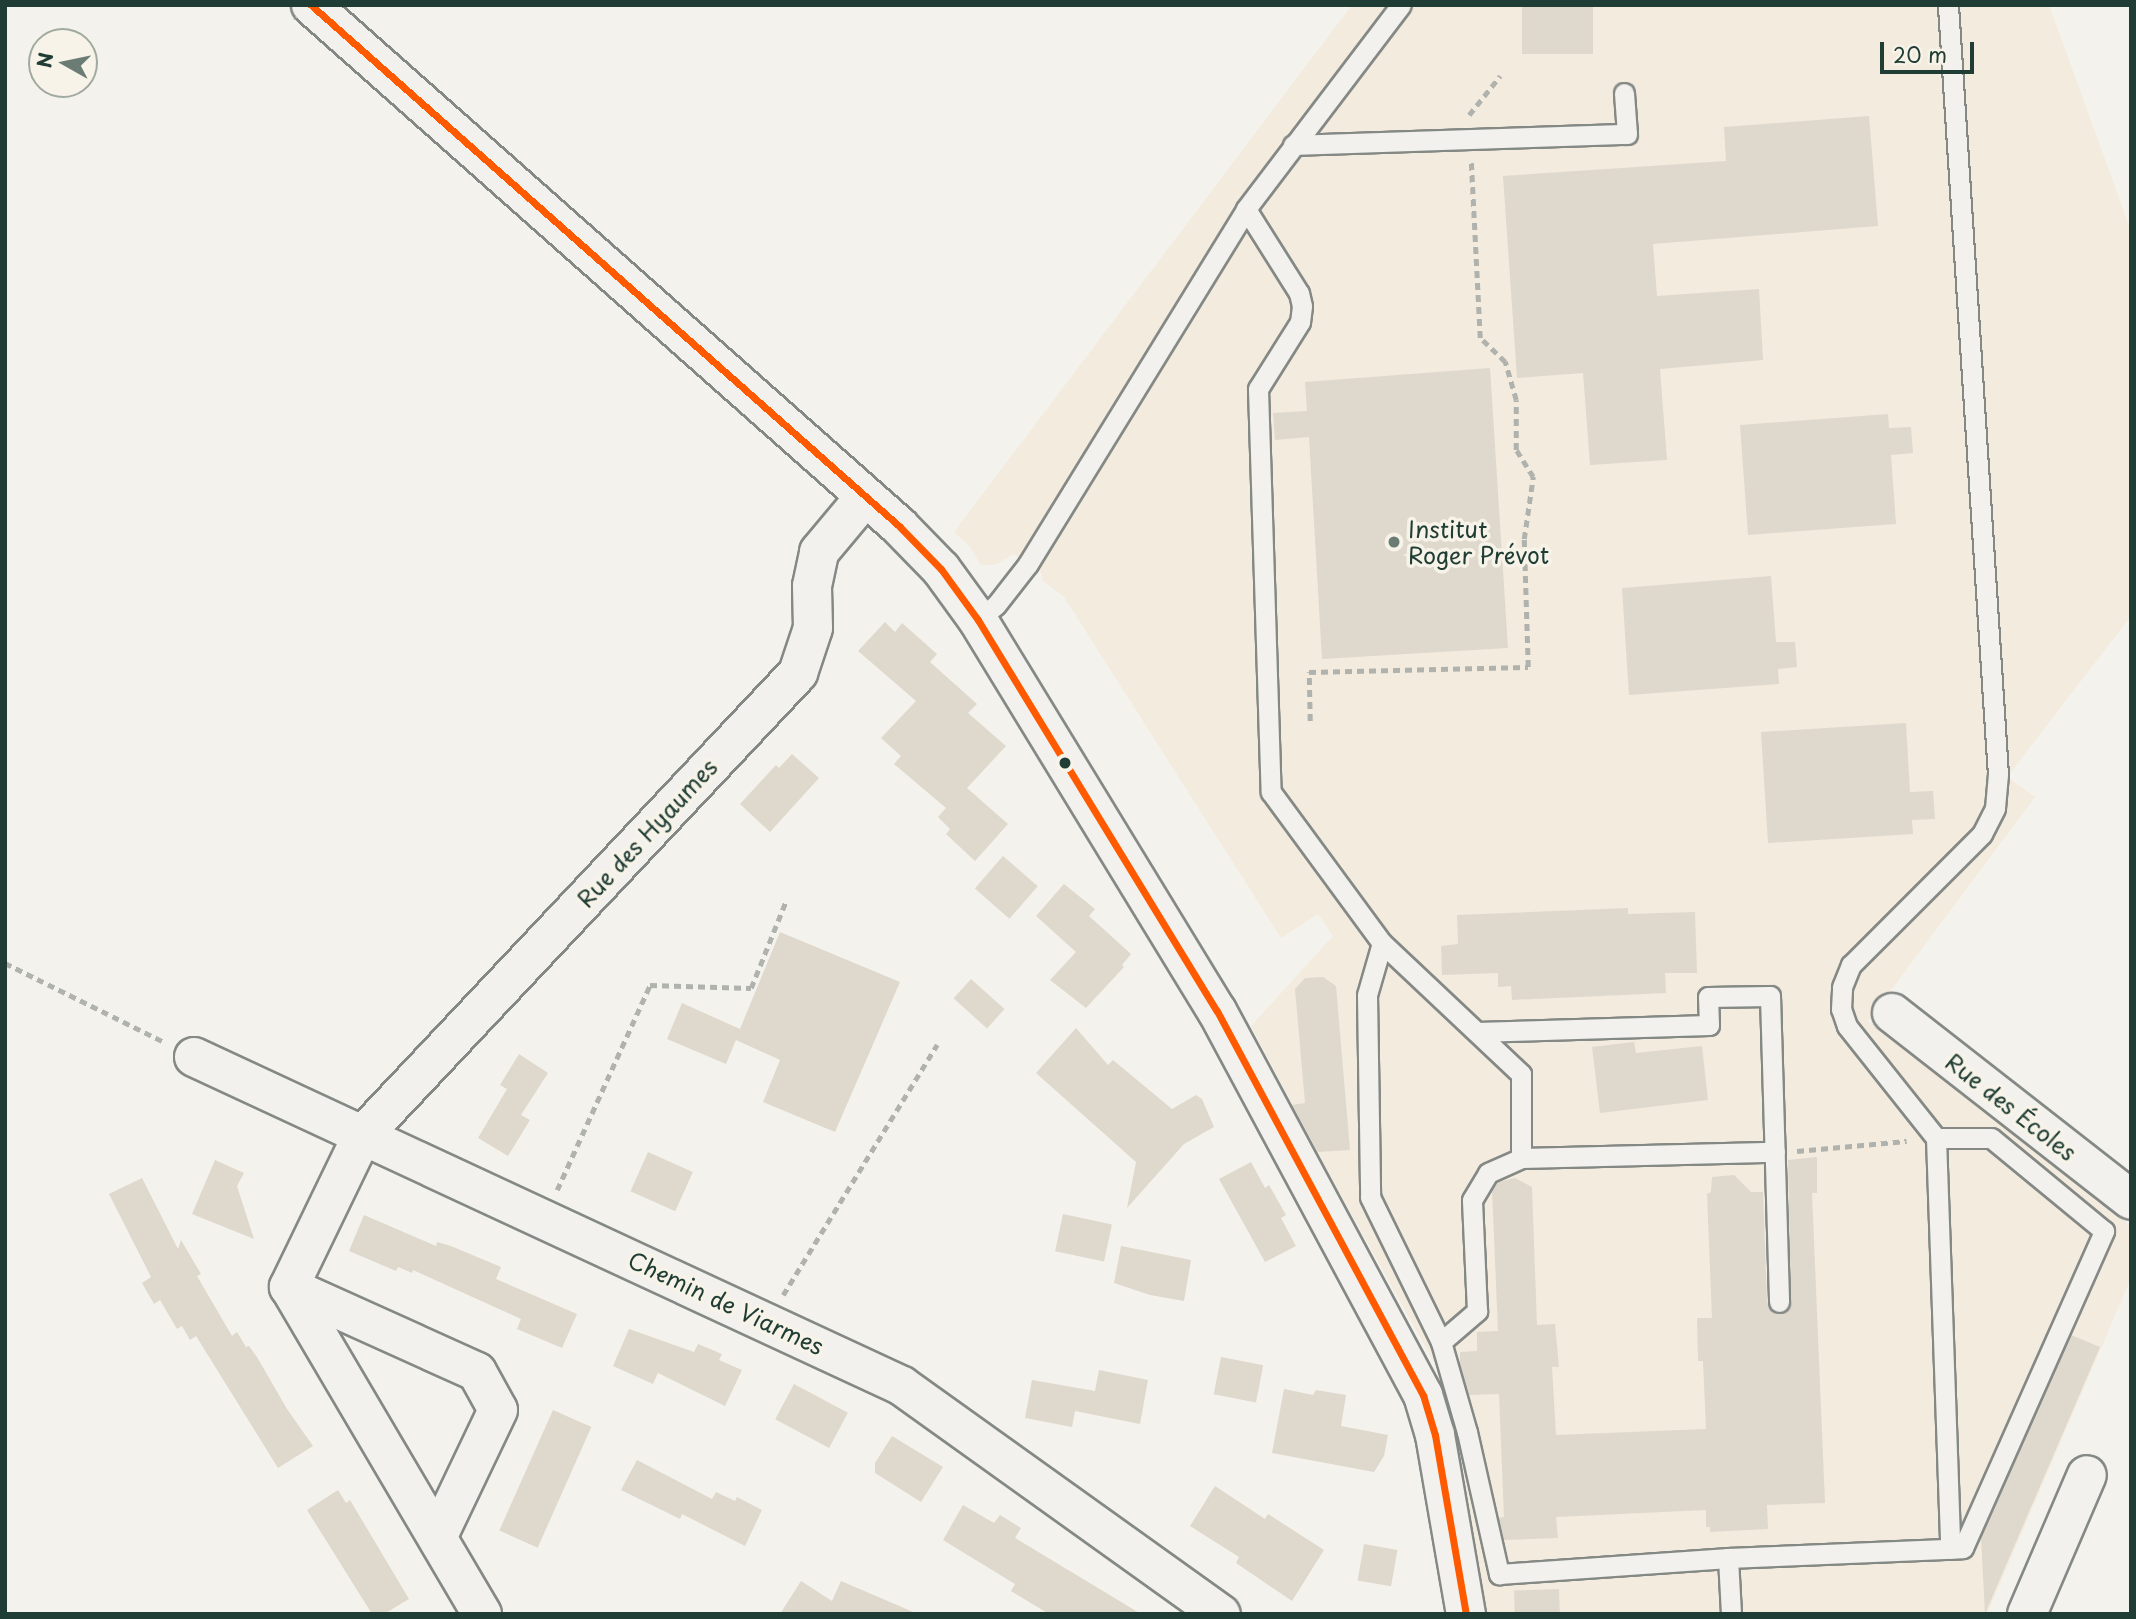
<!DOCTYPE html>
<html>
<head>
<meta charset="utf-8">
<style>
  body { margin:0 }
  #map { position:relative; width:2136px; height:1619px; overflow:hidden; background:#f4f2ec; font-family:"Playpen Sans",sans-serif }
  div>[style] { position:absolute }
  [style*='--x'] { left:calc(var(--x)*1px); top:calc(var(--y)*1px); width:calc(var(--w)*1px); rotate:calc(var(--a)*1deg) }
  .built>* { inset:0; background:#f3ebdd }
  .building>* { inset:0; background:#dfd8cd; transform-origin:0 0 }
  .path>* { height:4.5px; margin-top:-2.25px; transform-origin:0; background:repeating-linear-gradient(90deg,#b0b2ae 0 7px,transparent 0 12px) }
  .roads { filter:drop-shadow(2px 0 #848985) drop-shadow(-2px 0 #848985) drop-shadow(0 2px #848985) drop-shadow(0 -2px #848985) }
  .service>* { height:19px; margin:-9.5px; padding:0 9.5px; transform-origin:9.5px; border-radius:9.5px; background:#f2f1ed }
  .minor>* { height:38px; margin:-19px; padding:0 19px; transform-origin:19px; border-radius:19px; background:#f2f1ed }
  .tertiary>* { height:38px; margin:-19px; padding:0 19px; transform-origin:19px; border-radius:19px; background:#f2f1ed }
  .bus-1>* { height:7px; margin:-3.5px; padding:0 3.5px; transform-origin:3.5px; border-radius:3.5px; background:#ff5a00 }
  .dots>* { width:19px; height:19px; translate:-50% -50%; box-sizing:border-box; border:4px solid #f7f3e8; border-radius:50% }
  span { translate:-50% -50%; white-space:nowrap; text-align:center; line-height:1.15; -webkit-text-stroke:7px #f7f3e8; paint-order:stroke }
  .poi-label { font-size:23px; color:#1f3d34 }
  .left { translate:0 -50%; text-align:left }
  .street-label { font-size:23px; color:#1f3d34 }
  .frame { position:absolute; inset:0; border:7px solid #1f3d34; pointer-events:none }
  .north { position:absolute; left:28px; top:28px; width:70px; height:70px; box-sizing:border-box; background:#f7f3e8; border:2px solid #a1aaa0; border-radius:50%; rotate:279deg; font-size:19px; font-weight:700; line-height:28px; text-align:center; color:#1f3d34 }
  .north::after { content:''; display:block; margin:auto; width:24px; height:32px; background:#6a7c74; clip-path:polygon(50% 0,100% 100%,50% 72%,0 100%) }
  .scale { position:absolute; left:1880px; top:42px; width:94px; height:32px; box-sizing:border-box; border:4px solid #1f3d34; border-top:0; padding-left:9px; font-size:21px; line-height:24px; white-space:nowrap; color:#1f3d34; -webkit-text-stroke:5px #f7f3e8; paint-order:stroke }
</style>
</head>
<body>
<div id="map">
  <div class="built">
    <div style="clip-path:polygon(1352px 5px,2049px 5px,2131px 231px,2131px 616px,2007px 777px,2035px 797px,1868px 1021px,2131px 1226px,2131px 1278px,1987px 1614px,1488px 1614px,1436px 1366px,1317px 1152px,1251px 1026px,1333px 936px,1318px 914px,1281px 938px,1064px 597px,1042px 580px,1042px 573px,1014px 554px,995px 565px,981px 565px,970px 547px,954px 532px)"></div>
  </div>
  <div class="building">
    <div style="left:1522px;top:5px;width:71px;height:49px"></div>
    <div style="clip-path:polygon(1869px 116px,1878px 226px,1653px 244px,1657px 296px,1759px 289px,1763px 360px,1660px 369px,1667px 460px,1590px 465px,1583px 373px,1517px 378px,1503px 176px,1726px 161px,1724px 127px)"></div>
    <div style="clip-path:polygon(1490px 368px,1508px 648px,1322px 659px,1309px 437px,1275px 440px,1273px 413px,1307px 411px,1305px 382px)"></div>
    <div style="clip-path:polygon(1888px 414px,1889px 428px,1911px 427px,1913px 453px,1891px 455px,1896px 524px,1748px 535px,1740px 425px)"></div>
    <div style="clip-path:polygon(1771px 576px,1776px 642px,1795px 642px,1797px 667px,1778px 669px,1779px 684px,1629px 695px,1622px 588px)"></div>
    <div style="clip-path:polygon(885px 622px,895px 632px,902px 623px,937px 654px,930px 662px,977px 704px,968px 713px,1006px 746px,967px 788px,1008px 824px,975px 861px,946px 834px,950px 829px,938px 817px,946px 808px,894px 764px,901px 756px,881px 738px,916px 701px,858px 651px)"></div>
    <div style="clip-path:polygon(1906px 723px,1910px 792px,1933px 791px,1935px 819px,1912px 820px,1913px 834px,1768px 843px,1761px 732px)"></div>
    <div style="clip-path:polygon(792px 754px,819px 778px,770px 832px,740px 804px,776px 765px,779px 768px)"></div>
    <div style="left:1003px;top:856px;width:46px;height:43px;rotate:41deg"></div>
    <div style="clip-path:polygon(1064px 884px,1095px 909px,1089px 916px,1131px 954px,1122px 965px,1124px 967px,1086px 1008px,1050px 980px,1076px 952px,1036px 916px)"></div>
    <div style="clip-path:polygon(1628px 908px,1628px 914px,1695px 912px,1697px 973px,1665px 973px,1666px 993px,1512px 1000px,1511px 986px,1498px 987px,1498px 973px,1442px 975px,1441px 946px,1458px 944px,1457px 915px)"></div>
    <div style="clip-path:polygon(780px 932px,900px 982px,835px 1132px,763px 1102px,780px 1060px,736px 1040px,726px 1064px,667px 1039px,682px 1003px,740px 1029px)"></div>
    <div style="clip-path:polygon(1323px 977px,1336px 986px,1350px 1150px,1318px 1152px,1292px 1105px,1305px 1103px,1295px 989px,1305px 978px)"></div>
    <div style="left:971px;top:979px;width:45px;height:26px;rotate:42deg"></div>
    <div style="clip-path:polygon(1076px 1028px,1108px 1065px,1113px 1060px,1172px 1109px,1196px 1095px,1202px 1099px,1214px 1127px,1184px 1144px,1127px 1208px,1136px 1162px,1036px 1073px)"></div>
    <div style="clip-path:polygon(1634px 1042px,1636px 1053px,1702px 1046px,1708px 1100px,1600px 1113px,1592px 1047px)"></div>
    <div style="clip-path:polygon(519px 1054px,548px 1073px,521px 1115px,530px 1120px,508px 1156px,478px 1138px,507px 1089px,500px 1085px)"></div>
    <div style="left:648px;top:1152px;width:49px;height:43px;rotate:24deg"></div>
    <div style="clip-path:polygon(1817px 1157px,1817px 1193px,1812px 1193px,1825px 1503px,1767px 1505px,1768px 1529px,1710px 1532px,1710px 1527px,1706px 1527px,1706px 1510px,1556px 1517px,1558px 1538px,1504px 1540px,1499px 1518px,1504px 1517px,1499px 1394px,1469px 1395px,1460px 1365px,1460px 1352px,1477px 1351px,1477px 1332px,1498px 1331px,1492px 1190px,1499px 1182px,1515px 1178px,1532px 1187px,1537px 1325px,1555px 1324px,1559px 1367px,1552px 1367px,1556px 1435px,1706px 1429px,1703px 1361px,1698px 1361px,1697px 1318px,1712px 1318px,1707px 1194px,1711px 1192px,1712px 1177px,1734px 1175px,1751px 1192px,1763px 1192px,1767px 1302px,1773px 1312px,1780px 1314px,1789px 1308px,1791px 1302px,1788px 1160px)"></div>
    <div style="clip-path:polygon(215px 1160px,244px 1173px,237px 1186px,254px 1239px,192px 1214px)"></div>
    <div style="clip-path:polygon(1251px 1162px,1265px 1188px,1269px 1185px,1286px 1215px,1281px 1218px,1296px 1246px,1265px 1262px,1219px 1179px)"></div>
    <div style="clip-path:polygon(142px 1178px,178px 1249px,181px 1240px,201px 1274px,197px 1276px,232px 1336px,237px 1332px,246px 1347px,249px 1346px,257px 1357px,287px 1409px,313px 1446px,278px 1468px,196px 1336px,190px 1340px,182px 1326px,177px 1329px,160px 1300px,154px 1304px,142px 1283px,151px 1277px,109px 1194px)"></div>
    <div style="left:1063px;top:1214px;width:50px;height:38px;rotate:12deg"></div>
    <div style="clip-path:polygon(364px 1215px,436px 1246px,437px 1242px,451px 1246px,501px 1267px,496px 1279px,577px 1314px,562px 1348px,517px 1329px,521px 1319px,413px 1270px,412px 1273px,398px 1267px,396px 1271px,349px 1251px)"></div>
    <div style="clip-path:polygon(1121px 1246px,1191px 1260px,1184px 1301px,1150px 1295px,1114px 1283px)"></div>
    <div style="clip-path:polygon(629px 1329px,694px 1352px,698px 1344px,722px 1354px,719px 1360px,742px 1370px,725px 1406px,658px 1373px,653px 1384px,613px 1366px)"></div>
    <div style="clip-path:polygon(2071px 1335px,2100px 1347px,1985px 1614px,1981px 1537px)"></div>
    <div style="left:1221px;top:1357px;width:43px;height:38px;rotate:11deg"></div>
    <div style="clip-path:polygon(1099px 1370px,1148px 1380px,1140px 1424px,1075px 1411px,1072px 1427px,1025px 1418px,1032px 1380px,1095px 1391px)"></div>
    <div style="left:794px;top:1384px;width:61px;height:40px;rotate:28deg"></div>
    <div style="clip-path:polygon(1284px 1389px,1313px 1395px,1316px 1390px,1346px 1395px,1341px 1426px,1388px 1435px,1384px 1456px,1374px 1472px,1272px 1453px)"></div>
    <div style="left:553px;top:1410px;width:42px;height:132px;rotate:24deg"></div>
    <div style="clip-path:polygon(892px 1436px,943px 1467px,921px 1502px,875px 1473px,875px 1463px)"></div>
    <div style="clip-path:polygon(637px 1460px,712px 1499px,716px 1492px,735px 1501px,737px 1497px,762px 1510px,745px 1546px,682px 1514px,680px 1519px,621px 1490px)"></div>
    <div style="clip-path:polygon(1215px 1486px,1265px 1519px,1268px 1514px,1324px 1550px,1292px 1601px,1236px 1563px,1239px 1557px,1190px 1526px)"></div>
    <div style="clip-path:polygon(338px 1490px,346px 1503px,350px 1500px,409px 1599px,384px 1614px,372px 1614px,307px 1510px)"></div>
    <div style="clip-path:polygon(963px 1505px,994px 1523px,1000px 1515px,1021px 1528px,1015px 1538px,1141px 1614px,1049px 1614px,1011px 1591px,1015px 1584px,943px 1540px)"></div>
    <div style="left:1364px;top:1544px;width:34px;height:37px;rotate:10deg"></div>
    <div style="clip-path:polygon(801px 1581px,832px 1601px,841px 1581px,918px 1614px,780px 1614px)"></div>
    <div style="left:1559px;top:1589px;width:25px;height:45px;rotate:88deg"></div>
  </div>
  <div class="path">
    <div style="--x:1469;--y:115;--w:50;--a:-51.5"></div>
    <div style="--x:1310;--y:721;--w:49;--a:-91.2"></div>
    <div style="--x:1309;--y:672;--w:219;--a:-1.3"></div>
    <div style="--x:1528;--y:667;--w:128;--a:-91.8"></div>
    <div style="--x:1524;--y:539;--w:63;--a:-81.7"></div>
    <div style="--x:1533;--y:477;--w:32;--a:-122"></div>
    <div style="--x:1516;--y:450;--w:50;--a:-90"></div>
    <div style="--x:1516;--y:400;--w:40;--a:-106"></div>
    <div style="--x:1505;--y:362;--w:35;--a:-136"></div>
    <div style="--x:1480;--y:338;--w:176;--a:-92.9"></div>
    <div style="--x:5;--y:963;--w:178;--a:26.4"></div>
    <div style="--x:1797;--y:1151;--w:110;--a:-5.2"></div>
    <div style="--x:557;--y:1190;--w:225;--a:-65.6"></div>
    <div style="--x:650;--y:985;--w:101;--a:1.7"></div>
    <div style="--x:751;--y:988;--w:94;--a:-68.1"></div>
    <div style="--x:783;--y:1295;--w:294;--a:-58.4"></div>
  </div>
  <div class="roads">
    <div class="service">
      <div style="--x:1293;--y:145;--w:334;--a:-1.9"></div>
      <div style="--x:1627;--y:134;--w:41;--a:-94.2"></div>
      <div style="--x:1246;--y:209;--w:99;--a:57.8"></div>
      <div style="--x:1299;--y:293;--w:13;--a:77"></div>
      <div style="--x:1302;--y:306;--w:16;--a:97"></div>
      <div style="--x:1300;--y:322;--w:79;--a:122.1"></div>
      <div style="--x:1258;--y:389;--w:403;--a:88.2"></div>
      <div style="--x:1271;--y:792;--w:187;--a:53.7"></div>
      <div style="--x:1382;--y:943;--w:191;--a:43.3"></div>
      <div style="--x:1521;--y:1074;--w:84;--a:90"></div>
      <div style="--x:978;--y:620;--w:23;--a:-40"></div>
      <div style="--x:996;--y:605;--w:52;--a:-52"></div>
      <div style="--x:1028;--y:564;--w:417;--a:-58.4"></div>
      <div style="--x:1246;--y:209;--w:256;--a:-52.8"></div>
      <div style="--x:1382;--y:943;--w:54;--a:106.1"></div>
      <div style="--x:1367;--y:995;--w:202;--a:89.1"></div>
      <div style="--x:1370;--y:1197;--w:161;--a:63.9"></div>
      <div style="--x:1441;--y:1342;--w:94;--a:73.9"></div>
      <div style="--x:1467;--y:1432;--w:146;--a:77.3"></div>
      <div style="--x:1499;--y:1574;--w:230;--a:-4"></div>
      <div style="--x:1728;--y:1558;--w:235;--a:-2.4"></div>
      <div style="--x:1963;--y:1548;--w:347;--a:-66"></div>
      <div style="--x:2104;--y:1231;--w:146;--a:-140.5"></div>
      <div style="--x:1991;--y:1138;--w:55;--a:180"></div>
      <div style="--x:1936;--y:1138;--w:143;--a:-128.5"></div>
      <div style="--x:1847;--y:1026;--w:18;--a:-109"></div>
      <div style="--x:1841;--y:1009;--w:22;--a:-87"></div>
      <div style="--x:1842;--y:987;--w:24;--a:-68"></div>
      <div style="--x:1851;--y:965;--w:185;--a:-45"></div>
      <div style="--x:1982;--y:834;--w:29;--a:-63"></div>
      <div style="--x:1995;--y:808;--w:33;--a:-85"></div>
      <div style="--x:1998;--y:775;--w:772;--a:-93.72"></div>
      <div style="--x:1477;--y:1032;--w:232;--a:-1.7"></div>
      <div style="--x:1709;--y:1025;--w:28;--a:-92"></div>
      <div style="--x:1708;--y:997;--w:62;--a:-0.9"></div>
      <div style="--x:1770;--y:996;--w:306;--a:88.3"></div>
      <div style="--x:1936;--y:1138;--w:411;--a:88"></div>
      <div style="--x:1441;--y:1342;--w:48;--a:-40.7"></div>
      <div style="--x:1477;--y:1311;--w:111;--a:-92.6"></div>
      <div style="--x:1472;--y:1200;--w:31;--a:-59"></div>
      <div style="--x:1488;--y:1173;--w:36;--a:-24"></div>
      <div style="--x:1521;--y:1158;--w:254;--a:-1.4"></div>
      <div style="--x:1728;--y:1558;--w:56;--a:86.9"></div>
    </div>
    <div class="minor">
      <div style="--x:1892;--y:1013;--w:303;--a:38"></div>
      <div style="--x:194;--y:1057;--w:781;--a:24.92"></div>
      <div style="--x:902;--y:1386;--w:392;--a:35.6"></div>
      <div style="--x:289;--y:1287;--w:206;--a:24.3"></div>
      <div style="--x:477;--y:1372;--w:43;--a:61.1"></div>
      <div style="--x:498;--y:1410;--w:140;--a:115.5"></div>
      <div style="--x:482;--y:1614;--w:380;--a:-120.5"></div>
      <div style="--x:289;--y:1287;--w:168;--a:-64.2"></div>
      <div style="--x:362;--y:1136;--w:636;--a:-46.72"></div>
      <div style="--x:798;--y:673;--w:47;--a:-71.6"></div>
      <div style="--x:813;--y:628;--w:42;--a:-91.4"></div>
      <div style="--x:812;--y:586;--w:35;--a:-78"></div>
      <div style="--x:819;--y:552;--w:72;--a:-50.1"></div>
      <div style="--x:2027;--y:1614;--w:151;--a:-66.7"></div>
    </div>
    <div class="tertiary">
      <div style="--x:311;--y:5;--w:786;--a:41.54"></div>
      <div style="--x:899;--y:526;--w:60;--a:45.7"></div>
      <div style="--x:941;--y:569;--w:63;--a:54"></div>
      <div style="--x:978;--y:620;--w:458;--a:58.6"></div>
      <div style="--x:1217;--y:1011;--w:436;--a:61.8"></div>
      <div style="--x:1423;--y:1395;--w:42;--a:73.3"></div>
      <div style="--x:1435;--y:1435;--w:182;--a:80.2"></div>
    </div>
  </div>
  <div class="bus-1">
    <div style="--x:311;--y:5;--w:786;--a:41.54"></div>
    <div style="--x:899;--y:526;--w:60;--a:45.7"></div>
    <div style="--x:941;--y:569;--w:63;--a:54"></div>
    <div style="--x:978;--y:620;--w:458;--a:58.6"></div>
    <div style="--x:1217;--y:1011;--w:436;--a:61.8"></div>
    <div style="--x:1423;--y:1395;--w:42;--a:73.3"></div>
    <div style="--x:1435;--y:1435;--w:182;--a:80.2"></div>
  </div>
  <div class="dots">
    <div style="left:1394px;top:542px;background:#6a7c74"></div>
    <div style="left:1065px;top:763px;background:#1f3d34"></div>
  </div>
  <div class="poi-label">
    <span class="left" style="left:1408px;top:542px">Institut<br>Roger Prévot</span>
  </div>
  <div class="street-label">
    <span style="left:647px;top:833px;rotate:-47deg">Rue des Hyaumes</span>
    <span style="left:2011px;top:1107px;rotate:38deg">Rue des Écoles</span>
    <span style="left:726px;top:1303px;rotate:25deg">Chemin de Viarmes</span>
  </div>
  <div class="frame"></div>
  <div class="north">N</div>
  <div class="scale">20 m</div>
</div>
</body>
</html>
